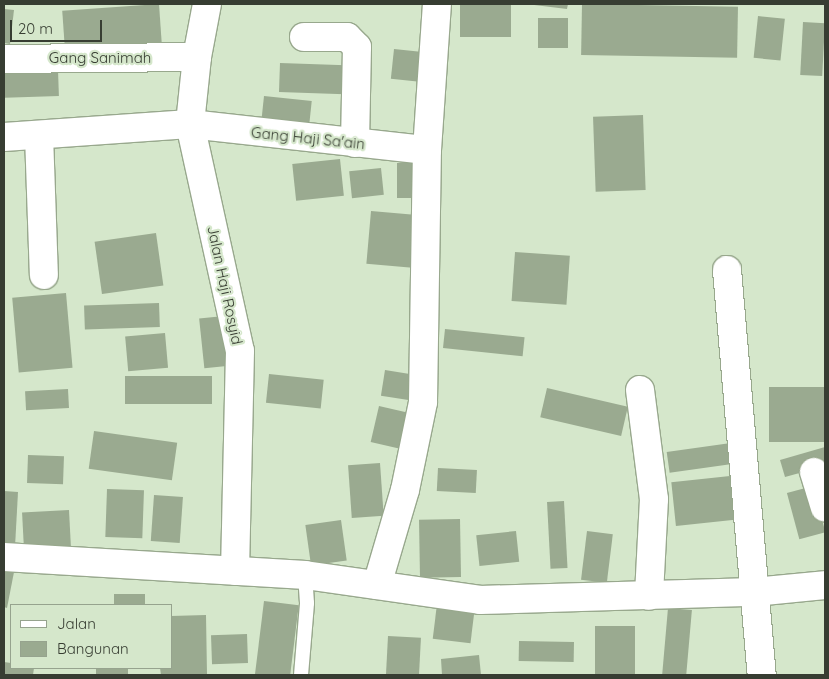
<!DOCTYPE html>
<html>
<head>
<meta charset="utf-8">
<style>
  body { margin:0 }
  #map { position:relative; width:829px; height:679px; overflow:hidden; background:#d5e7cb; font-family:Quicksand,sans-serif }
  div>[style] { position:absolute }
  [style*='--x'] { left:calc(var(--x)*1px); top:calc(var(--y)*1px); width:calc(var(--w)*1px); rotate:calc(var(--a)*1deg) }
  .building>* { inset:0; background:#9aaa90; transform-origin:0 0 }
  .roads { filter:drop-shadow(1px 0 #98a88d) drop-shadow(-1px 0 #98a88d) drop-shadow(0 1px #98a88d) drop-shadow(0 -1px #98a88d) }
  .lane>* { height:14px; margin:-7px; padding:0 7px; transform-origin:7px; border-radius:7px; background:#fff }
  .street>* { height:28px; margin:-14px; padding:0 14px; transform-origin:14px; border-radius:14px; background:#fff }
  span { translate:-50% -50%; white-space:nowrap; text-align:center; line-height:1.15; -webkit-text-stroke:4.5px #d5e7cb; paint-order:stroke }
  .street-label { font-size:15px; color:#373d32 }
  .frame { position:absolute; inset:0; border:5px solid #373d32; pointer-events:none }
  .legend { position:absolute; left:10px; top:604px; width:162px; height:65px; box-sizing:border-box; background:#d5e7cb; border:1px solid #96a38e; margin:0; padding:6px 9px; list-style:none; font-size:15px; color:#373d32 }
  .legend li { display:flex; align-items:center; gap:10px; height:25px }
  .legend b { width:25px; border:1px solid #96a38e }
  .scale { position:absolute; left:10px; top:20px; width:92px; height:22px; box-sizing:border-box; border:2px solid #373d32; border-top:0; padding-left:6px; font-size:15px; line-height:18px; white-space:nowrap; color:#373d32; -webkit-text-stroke:4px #d5e7cb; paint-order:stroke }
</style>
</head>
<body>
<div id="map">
  <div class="building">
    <div style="left:159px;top:4px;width:45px;height:97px;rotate:86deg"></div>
    <div style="left:460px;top:4px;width:51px;height:33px"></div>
    <div style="clip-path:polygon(526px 4px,568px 4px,567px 9px)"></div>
    <div style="left:582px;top:4px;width:156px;height:51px;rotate:1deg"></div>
    <div style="clip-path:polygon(4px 9px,14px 10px,10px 44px,4px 43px)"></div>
    <div style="left:758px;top:16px;width:27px;height:42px;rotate:6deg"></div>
    <div style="left:568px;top:18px;width:30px;height:30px;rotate:90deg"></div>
    <div style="left:803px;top:22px;width:22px;height:53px;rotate:3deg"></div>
    <div style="left:394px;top:49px;width:36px;height:30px;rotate:6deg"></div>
    <div style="left:280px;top:63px;width:73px;height:29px;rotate:2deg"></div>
    <div style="left:58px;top:70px;width:26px;height:54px;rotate:88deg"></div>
    <div style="left:264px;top:96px;width:48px;height:28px;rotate:6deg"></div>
    <div style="left:643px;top:115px;width:75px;height:50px;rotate:88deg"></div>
    <div style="left:340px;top:159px;width:37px;height:48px;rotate:84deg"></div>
    <div style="left:397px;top:163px;width:27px;height:35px"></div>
    <div style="left:381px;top:168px;width:27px;height:32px;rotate:84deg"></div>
    <div style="left:371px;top:211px;width:49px;height:53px;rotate:5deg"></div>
    <div style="left:156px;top:233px;width:53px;height:62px;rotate:82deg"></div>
    <div style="left:515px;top:252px;width:55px;height:49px;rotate:4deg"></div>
    <div style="left:66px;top:293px;width:75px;height:54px;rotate:85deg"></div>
    <div style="left:159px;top:303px;width:24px;height:75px;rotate:88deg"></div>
    <div style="left:224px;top:316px;width:50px;height:25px;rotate:84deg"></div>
    <div style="left:445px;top:329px;width:80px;height:19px;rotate:6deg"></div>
    <div style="left:165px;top:333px;width:35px;height:40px;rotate:85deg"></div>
    <div style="left:385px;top:370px;width:36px;height:26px;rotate:9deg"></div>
    <div style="left:269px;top:374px;width:55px;height:29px;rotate:6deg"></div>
    <div style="left:212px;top:376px;width:28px;height:87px;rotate:90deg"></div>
    <div style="left:825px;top:387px;width:55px;height:56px;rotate:90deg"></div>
    <div style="left:547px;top:388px;width:83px;height:30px;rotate:13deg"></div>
    <div style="left:68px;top:389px;width:19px;height:43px;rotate:87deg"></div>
    <div style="left:379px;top:406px;width:39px;height:37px;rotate:13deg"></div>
    <div style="left:94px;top:431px;width:84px;height:38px;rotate:8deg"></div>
    <div style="left:738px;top:442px;width:21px;height:72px;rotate:82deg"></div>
    <div style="clip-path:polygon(825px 447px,825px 466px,785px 477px,780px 460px)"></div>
    <div style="left:28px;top:455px;width:36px;height:28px;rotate:2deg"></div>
    <div style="left:380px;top:463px;width:53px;height:32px;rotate:86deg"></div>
    <div style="left:438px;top:468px;width:39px;height:23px;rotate:3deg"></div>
    <div style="left:730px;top:476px;width:44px;height:59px;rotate:84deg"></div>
    <div style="left:813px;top:486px;width:48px;height:27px;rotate:75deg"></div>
    <div style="left:107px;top:489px;width:37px;height:48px;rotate:2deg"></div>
    <div style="clip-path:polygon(4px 491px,18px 492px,15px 547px,4px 546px)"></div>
    <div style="left:154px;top:495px;width:29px;height:46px;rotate:4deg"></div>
    <div style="left:564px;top:501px;width:67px;height:17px;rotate:87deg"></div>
    <div style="left:69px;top:510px;width:36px;height:47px;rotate:87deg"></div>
    <div style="left:460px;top:519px;width:58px;height:41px;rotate:89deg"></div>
    <div style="left:341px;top:520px;width:41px;height:36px;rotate:82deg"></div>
    <div style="left:516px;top:531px;width:31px;height:40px;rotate:84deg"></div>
    <div style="left:587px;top:531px;width:26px;height:49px;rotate:7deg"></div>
    <div style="clip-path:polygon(4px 569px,14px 572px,7px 608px,4px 607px)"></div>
    <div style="left:114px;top:594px;width:31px;height:11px"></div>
    <div style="left:264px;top:601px;width:35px;height:74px;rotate:7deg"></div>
    <div style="left:437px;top:604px;width:38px;height:35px;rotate:7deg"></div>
    <div style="left:668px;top:608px;width:24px;height:67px;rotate:5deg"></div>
    <div style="clip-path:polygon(206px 615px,207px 674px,161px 675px,160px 668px,171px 668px,171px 616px)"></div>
    <div style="left:595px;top:626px;width:40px;height:49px"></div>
    <div style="left:247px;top:634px;width:29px;height:36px;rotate:88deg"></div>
    <div style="left:388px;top:636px;width:33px;height:39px;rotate:3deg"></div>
    <div style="left:519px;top:641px;width:55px;height:20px;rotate:1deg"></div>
    <div style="clip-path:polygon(479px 655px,481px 675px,442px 675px,441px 659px)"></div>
    <div style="clip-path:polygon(4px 662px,11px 663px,11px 668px,34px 668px,33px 675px,4px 675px)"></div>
    <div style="left:96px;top:668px;width:32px;height:7px"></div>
  </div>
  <div class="roads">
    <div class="lane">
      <div style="--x:301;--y:675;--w:72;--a:-85.2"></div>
      <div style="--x:307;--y:603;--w:28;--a:-94"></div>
    </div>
    <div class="street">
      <div style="--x:207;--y:4;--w:54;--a:100.7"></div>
      <div style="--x:197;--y:57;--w:67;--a:96"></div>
      <div style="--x:190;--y:124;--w:232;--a:77.6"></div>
      <div style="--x:240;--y:351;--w:220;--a:91.3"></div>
      <div style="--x:304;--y:37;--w:43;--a:0"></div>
      <div style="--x:347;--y:37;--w:14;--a:45"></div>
      <div style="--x:357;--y:47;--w:96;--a:91.2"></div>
      <div style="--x:4;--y:59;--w:193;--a:-0.6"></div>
      <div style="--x:39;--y:135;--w:140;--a:88"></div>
      <div style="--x:4;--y:137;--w:186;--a:-4"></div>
      <div style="--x:190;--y:124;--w:238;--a:6.3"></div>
      <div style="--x:727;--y:270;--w:407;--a:85.1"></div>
      <div style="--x:640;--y:390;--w:110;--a:82.7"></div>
      <div style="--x:654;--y:499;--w:97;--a:93"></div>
      <div style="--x:814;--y:472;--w:37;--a:73"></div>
      <div style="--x:4;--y:557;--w:302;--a:3.4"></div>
      <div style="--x:305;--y:575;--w:177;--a:8.1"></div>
      <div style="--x:480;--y:600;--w:274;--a:-1.7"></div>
      <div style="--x:754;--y:592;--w:71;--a:-5.6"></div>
      <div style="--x:377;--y:585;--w:99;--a:-73.6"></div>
      <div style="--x:405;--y:490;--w:90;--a:-78.4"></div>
      <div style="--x:423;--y:402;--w:252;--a:-89.1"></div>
      <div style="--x:427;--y:150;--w:146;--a:-86.1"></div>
    </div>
  </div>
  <div class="street-label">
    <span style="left:100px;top:58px">Gang Sanimah</span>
    <span style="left:308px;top:138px;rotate:6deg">Gang Haji Sa'ain</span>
    <span style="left:225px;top:285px;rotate:78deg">Jalan Haji Rosyid</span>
  </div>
  <div class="frame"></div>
  <ul class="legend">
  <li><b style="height:6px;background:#fff"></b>Jalan</li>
  <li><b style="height:14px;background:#9aaa90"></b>Bangunan</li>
  </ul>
  <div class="scale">20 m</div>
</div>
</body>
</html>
